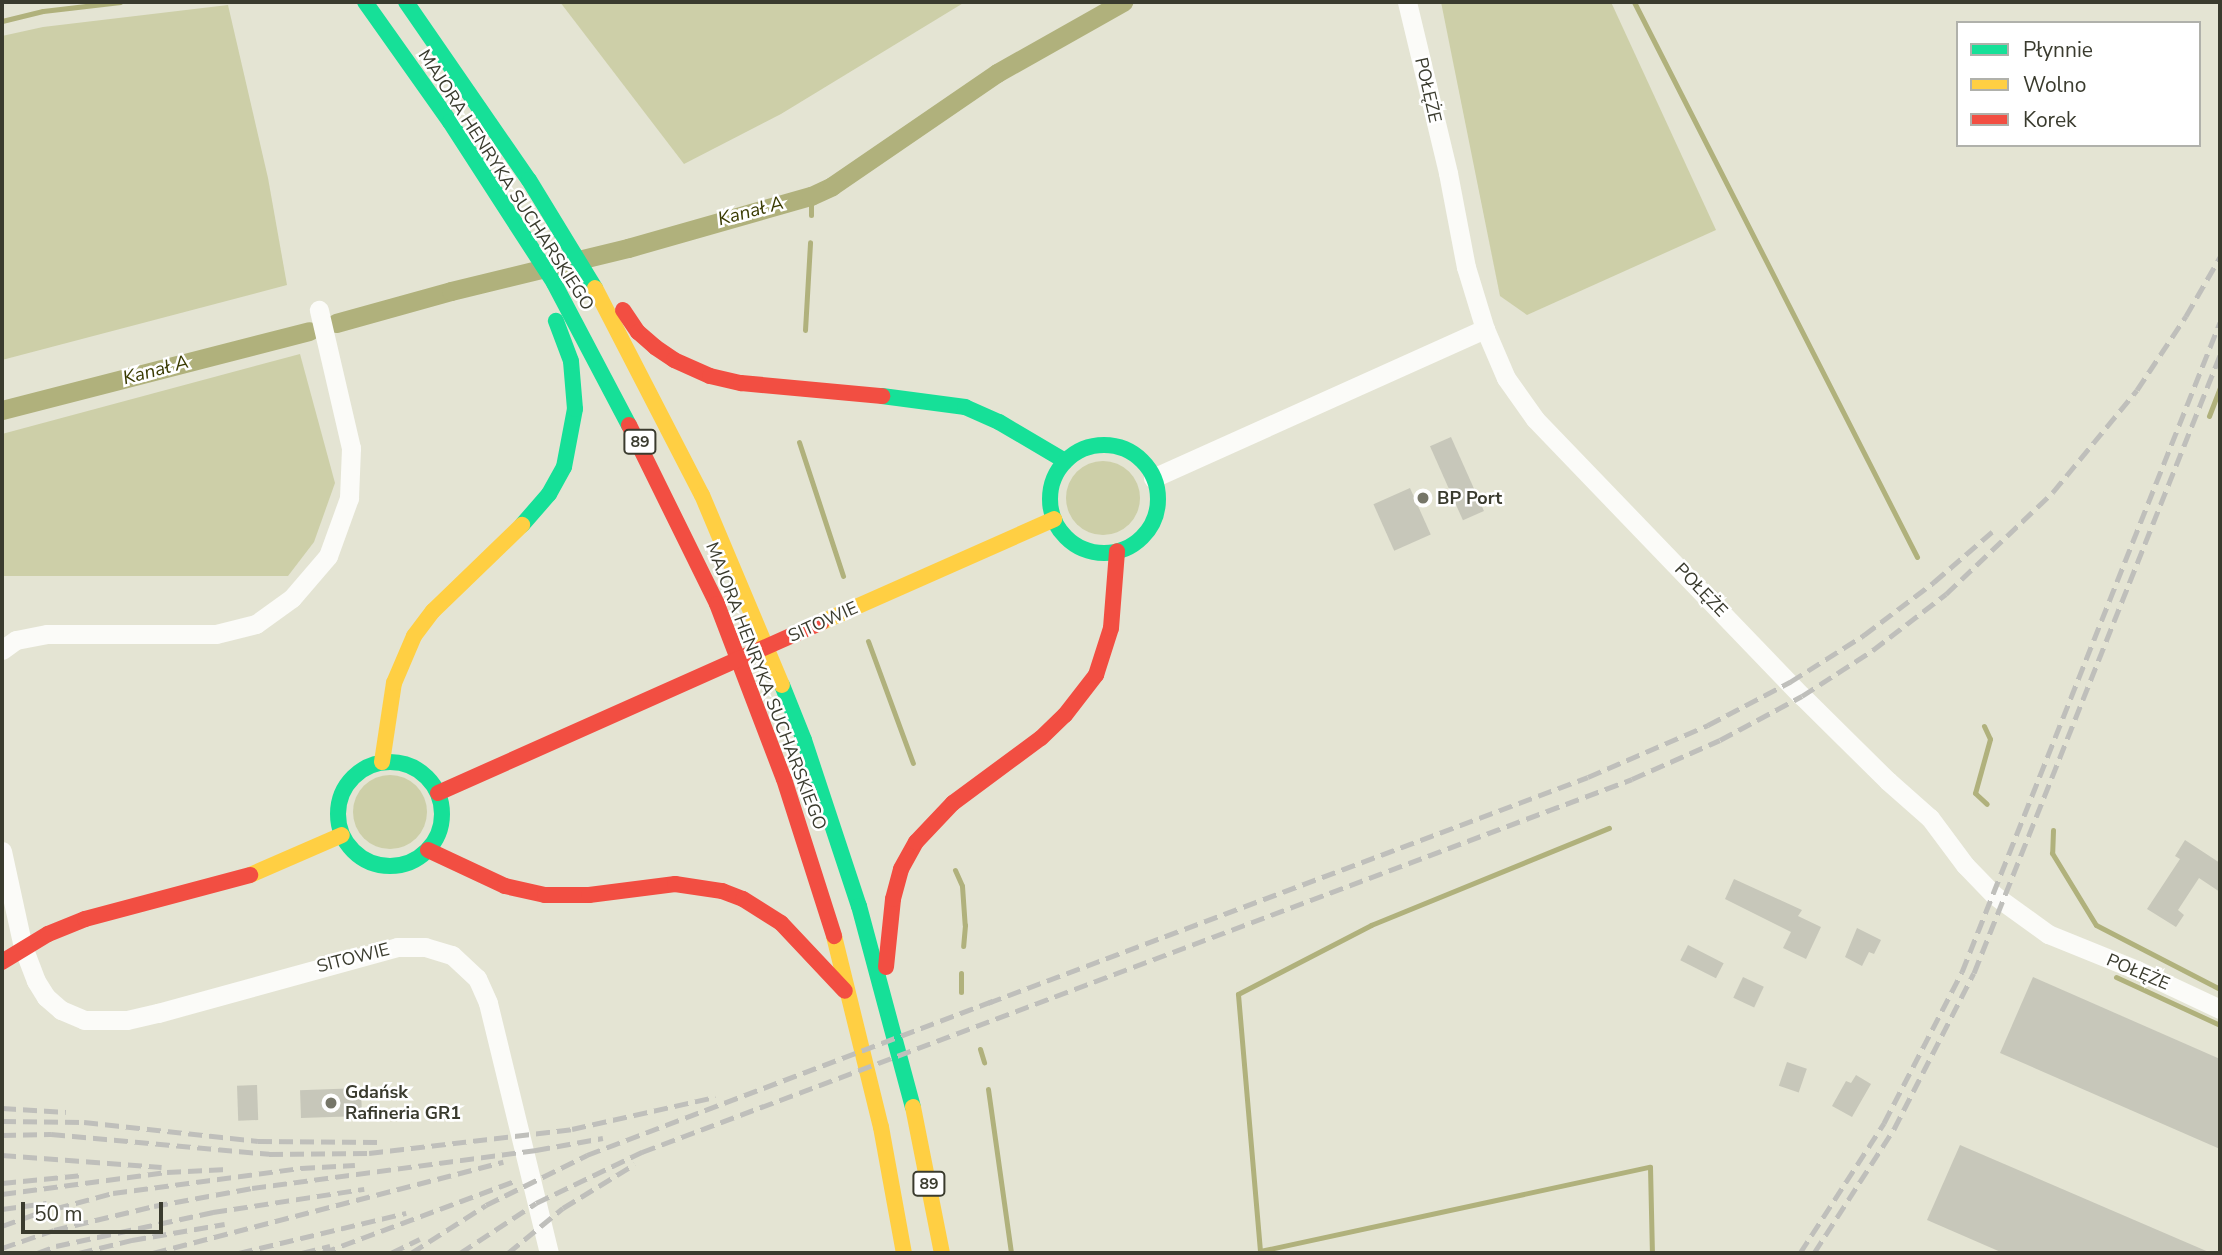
<!DOCTYPE html>
<html>
<head>
<meta charset="utf-8">
<style>
  body { margin:0 }
  #map { position:relative; width:2222px; height:1255px; overflow:hidden; background:#e4e4d3; font-family:"Nunito Sans",sans-serif }
  div>[style] { position:absolute }
  [style*='--x'] { left:calc(var(--x)*1px); top:calc(var(--y)*1px); width:calc(var(--w)*1px); rotate:calc(var(--a)*1deg) }
  .green>* { inset:0; background:#cdcfa8 }
  .round { border-radius:50% }
  .stream>* { height:5px; margin:-2.5px; padding:0 2.5px; transform-origin:2.5px; border-radius:2.5px; background:#b0b17c }
  .canal>* { height:19px; margin:-9.5px; padding:0 9.5px; transform-origin:9.5px; border-radius:9.5px; background:#b0b17c }
  .building>* { inset:0; background:#c7c7ba; transform-origin:0 0 }
  .street>* { height:19px; margin:-9.5px; padding:0 9.5px; transform-origin:9.5px; border-radius:9.5px; background:#fbfbf8 }
  .fast>* { height:16px; margin:-8px; padding:0 8px; transform-origin:8px; border-radius:8px; background:#16e098 }
  .fast>.ring { margin:-8px; padding:0; box-sizing:content-box; background:none; border:16px solid #16e098; border-radius:50% }
  .slow>* { height:16px; margin:-8px; padding:0 8px; transform-origin:8px; border-radius:8px; background:#ffcf43 }
  .jam>* { height:16px; margin:-8px; padding:0 8px; transform-origin:8px; border-radius:8px; background:#f24e42 }
  .rail>* { height:5px; margin-top:-2.5px; transform-origin:0; background:repeating-linear-gradient(90deg,#bfbfbb 0 14px,transparent 0 21px) }
  .dots>* { width:19px; height:19px; translate:-50% -50%; box-sizing:border-box; border:4px solid #fff; border-radius:50% }
  span { translate:-50% -50%; white-space:nowrap; text-align:center; line-height:1.15; -webkit-text-stroke:5px #fff; paint-order:stroke }
  .shield-label span { padding:2px 5px; background:#fff; border:2px solid; border-radius:5px; -webkit-text-stroke-width:0 }
  .shield-label { font-size:16px; color:#3a3b2e; font-weight:700 }
  .street-label { font-size:18px; color:#3a3b2e }
  .poi-label { font-size:18px; color:#3a3b2e; font-weight:700 }
  .left { translate:0 -50%; text-align:left }
  .water-label { font-size:19px; color:#3a3b02; font-style:italic }
  .frame { position:absolute; inset:0; border:4px solid #3a3b2e; pointer-events:none }
  .legend { position:absolute; left:1956px; top:21px; width:245px; height:126px; box-sizing:border-box; background:#fff; border:2px solid #b0b1ab; margin:0; padding:9px 12px; list-style:none; font-size:21px; color:#3a3b2e }
  .legend li { display:flex; align-items:center; gap:14px; height:35px }
  .legend b { width:35px; border:2px solid #b0b1ab }
  .scale { position:absolute; left:21px; top:1202px; width:142px; height:32px; box-sizing:border-box; border:4px solid #3a3b2e; border-top:0; padding-left:9px; font-size:21px; line-height:24px; white-space:nowrap; color:#3a3b2e; -webkit-text-stroke:5px #fff; paint-order:stroke }
</style>
</head>
<body>
<div id="map">
  <div class="green">
    <div style="clip-path:polygon(560px 2px,965px 2px,781px 114px,684px 164px)"></div>
    <div style="clip-path:polygon(1441px 2px,1611px 2px,1716px 230px,1527px 315px,1500px 296px)"></div>
    <div style="clip-path:polygon(228px 5px,268px 178px,287px 285px,2px 360px,2px 36px,43px 27px)"></div>
    <div style="clip-path:polygon(300px 354px,335px 483px,314px 542px,288px 576px,2px 576px,2px 434px)"></div>
    <div class="round" style="left:1066px;top:461px;width:74px;height:74px"></div>
    <div class="round" style="left:353px;top:775px;width:74px;height:74px"></div>
  </div>
  <div class="stream">
    <div style="--x:1634;--y:2;--w:623;--a:62.98"></div>
    <div style="--x:2;--y:21;--w:42;--a:-13.7"></div>
    <div style="--x:43;--y:11;--w:78;--a:-6.7"></div>
    <div style="--x:811;--y:215;--w:19;--a:-90"></div>
    <div style="--x:805;--y:330;--w:88;--a:-86.7"></div>
    <div style="--x:2209;--y:416;--w:31;--a:-69"></div>
    <div style="--x:799;--y:442;--w:141;--a:71.8"></div>
    <div style="--x:868;--y:641;--w:130;--a:69.8"></div>
    <div style="--x:1984;--y:726;--w:14;--a:65"></div>
    <div style="--x:1990;--y:739;--w:56;--a:105.5"></div>
    <div style="--x:1975;--y:793;--w:16;--a:43"></div>
    <div style="--x:2053;--y:830;--w:23;--a:92"></div>
    <div style="--x:2052;--y:853;--w:84;--a:58.6"></div>
    <div style="--x:2096;--y:925;--w:140;--a:27.3"></div>
    <div style="--x:955;--y:870;--w:17;--a:66"></div>
    <div style="--x:962;--y:886;--w:39;--a:86"></div>
    <div style="--x:965;--y:925;--w:21;--a:95"></div>
    <div style="--x:2116;--y:977;--w:115;--a:24.8"></div>
    <div style="--x:961;--y:992;--w:19;--a:-90"></div>
    <div style="--x:980;--y:1049;--w:14;--a:73"></div>
    <div style="--x:988;--y:1089;--w:166;--a:82"></div>
    <div style="--x:1260;--y:1251;--w:258;--a:-94.9"></div>
    <div style="--x:1238;--y:994;--w:150;--a:-27.4"></div>
    <div style="--x:1371;--y:925;--w:257;--a:-22.2"></div>
    <div style="--x:1261;--y:1253;--w:2;--a:-117"></div>
    <div style="--x:1260;--y:1251;--w:399;--a:-12.2"></div>
    <div style="--x:1650;--y:1167;--w:86;--a:88.7"></div>
  </div>
  <div class="canal">
    <div style="--x:336;--y:323;--w:119;--a:-15.5"></div>
    <div style="--x:451;--y:291;--w:182;--a:-13.7"></div>
    <div style="--x:628;--y:248;--w:190;--a:-15.9"></div>
    <div style="--x:811;--y:196;--w:23;--a:-25"></div>
    <div style="--x:832;--y:186;--w:200;--a:-34.4"></div>
    <div style="--x:997;--y:73;--w:145;--a:-29.4"></div>
    <div style="--x:2;--y:410;--w:317;--a:-14.4"></div>
  </div>
  <div class="building">
    <div style="left:1451px;top:437px;width:81px;height:23px;rotate:66deg"></div>
    <div style="left:1410px;top:488px;width:51px;height:40px;rotate:66deg"></div>
    <div style="clip-path:polygon(2185px 840px,2220px 863px,2220px 892px,2199px 878px,2178px 910px,2184px 915px,2176px 927px,2147px 909px,2180px 859px,2175px 856px)"></div>
    <div style="clip-path:polygon(1734px 879px,1802px 910px,1798px 916px,1821px 927px,1806px 959px,1783px 948px,1791px 932px,1725px 899px)"></div>
    <div style="clip-path:polygon(1857px 928px,1881px 940px,1874px 954px,1869px 952px,1862px 966px,1845px 957px)"></div>
    <div style="left:1688px;top:945px;width:40px;height:17px;rotate:27deg"></div>
    <div style="left:1743px;top:977px;width:23px;height:23px;rotate:25deg"></div>
    <div style="clip-path:polygon(2033px 977px,2220px 1059px,2220px 1149px,2000px 1053px)"></div>
    <div style="left:1787px;top:1062px;width:21px;height:25px;rotate:19deg"></div>
    <div style="clip-path:polygon(1856px 1075px,1871px 1084px,1852px 1117px,1832px 1106px,1846px 1081px,1851px 1083px)"></div>
    <div style="left:257px;top:1085px;width:35px;height:20px;rotate:88deg"></div>
    <div style="left:361px;top:1088px;width:28px;height:61px;rotate:88deg"></div>
    <div style="clip-path:polygon(1960px 1145px,2211px 1253px,2003px 1253px,1927px 1220px)"></div>
  </div>
  <div class="street">
    <div style="--x:1407;--y:2;--w:176;--a:76.5"></div>
    <div style="--x:1448;--y:173;--w:96;--a:79.2"></div>
    <div style="--x:1466;--y:267;--w:65;--a:73"></div>
    <div style="--x:1485;--y:329;--w:53;--a:66.8"></div>
    <div style="--x:1506;--y:378;--w:50;--a:54.7"></div>
    <div style="--x:1535;--y:419;--w:385;--a:46.1"></div>
    <div style="--x:1802;--y:696;--w:121;--a:44.7"></div>
    <div style="--x:1888;--y:781;--w:56;--a:41.4"></div>
    <div style="--x:1930;--y:818;--w:59;--a:53.3"></div>
    <div style="--x:1965;--y:865;--w:42;--a:46"></div>
    <div style="--x:1994;--y:895;--w:67;--a:35.8"></div>
    <div style="--x:2048;--y:934;--w:96;--a:22"></div>
    <div style="--x:2137;--y:970;--w:92;--a:25.2"></div>
    <div style="--x:1153;--y:478;--w:364;--a:-24.2"></div>
    <div style="--x:2;--y:650;--w:17;--a:-36"></div>
    <div style="--x:16;--y:640;--w:32;--a:-11"></div>
    <div style="--x:47;--y:634;--w:169;--a:0"></div>
    <div style="--x:216;--y:634;--w:41;--a:-14"></div>
    <div style="--x:256;--y:624;--w:44;--a:-35.8"></div>
    <div style="--x:292;--y:598;--w:55;--a:-49.4"></div>
    <div style="--x:328;--y:556;--w:62;--a:-70.1"></div>
    <div style="--x:349;--y:498;--w:50;--a:-87.7"></div>
    <div style="--x:351;--y:448;--w:142;--a:-103.1"></div>
    <div style="--x:2;--y:851;--w:98;--a:77.7"></div>
    <div style="--x:23;--y:947;--w:36;--a:69"></div>
    <div style="--x:36;--y:981;--w:19;--a:58"></div>
    <div style="--x:46;--y:997;--w:20;--a:41"></div>
    <div style="--x:61;--y:1010;--w:25;--a:23"></div>
    <div style="--x:84;--y:1020;--w:43;--a:0"></div>
    <div style="--x:127;--y:1020;--w:32;--a:-13"></div>
    <div style="--x:158;--y:1013;--w:248;--a:-15.4"></div>
    <div style="--x:397;--y:947;--w:28;--a:0"></div>
    <div style="--x:425;--y:947;--w:28;--a:17"></div>
    <div style="--x:452;--y:955;--w:34;--a:43"></div>
    <div style="--x:477;--y:978;--w:27;--a:66"></div>
    <div style="--x:488;--y:1003;--w:257;--a:76.3"></div>
  </div>
  <div class="fast">
    <div style="--x:365;--y:2;--w:147;--a:54.7"></div>
    <div style="--x:450;--y:122;--w:192;--a:57.1"></div>
    <div style="--x:554;--y:283;--w:161;--a:62.2"></div>
    <div style="--x:406;--y:2;--w:216;--a:55.4"></div>
    <div style="--x:529;--y:180;--w:127;--a:58.6"></div>
    <div style="--x:882;--y:396;--w:84;--a:7.5"></div>
    <div style="--x:965;--y:407;--w:37;--a:24"></div>
    <div style="--x:999;--y:422;--w:77;--a:30.6"></div>
    <div class="ring" style="left:1050px;top:445px;width:92px;height:92px"></div>
    <div style="--x:522;--y:525;--w:41;--a:-48.9"></div>
    <div style="--x:549;--y:494;--w:31;--a:-61"></div>
    <div style="--x:564;--y:467;--w:59;--a:-79.3"></div>
    <div style="--x:575;--y:409;--w:48;--a:-94.8"></div>
    <div style="--x:571;--y:361;--w:43;--a:-110.6"></div>
    <div style="--x:782;--y:685;--w:59;--a:68.2"></div>
    <div style="--x:804;--y:740;--w:175;--a:71.7"></div>
    <div style="--x:859;--y:906;--w:208;--a:75"></div>
    <div class="ring" style="left:338px;top:762px;width:88px;height:88px"></div>
  </div>
  <div class="slow">
    <div style="--x:595;--y:288;--w:233;--a:62.7"></div>
    <div style="--x:702;--y:495;--w:206;--a:67.2"></div>
    <div style="--x:822;--y:622;--w:254;--a:-23.9"></div>
    <div style="--x:382;--y:762;--w:80;--a:-81.4"></div>
    <div style="--x:394;--y:683;--w:51;--a:-66.9"></div>
    <div style="--x:414;--y:636;--w:31;--a:-53"></div>
    <div style="--x:433;--y:611;--w:124;--a:-44"></div>
    <div style="--x:250;--y:875;--w:100;--a:-23.5"></div>
    <div style="--x:834;--y:936;--w:197;--a:76.2"></div>
    <div style="--x:881;--y:1127;--w:128;--a:79.7"></div>
    <div style="--x:913;--y:1107;--w:149;--a:78.8"></div>
  </div>
  <div class="jam">
    <div style="--x:623;--y:310;--w:27;--a:56"></div>
    <div style="--x:638;--y:332;--w:23;--a:41"></div>
    <div style="--x:655;--y:347;--w:23;--a:34"></div>
    <div style="--x:674;--y:360;--w:39;--a:24"></div>
    <div style="--x:710;--y:376;--w:32;--a:13"></div>
    <div style="--x:741;--y:383;--w:142;--a:5.3"></div>
    <div style="--x:629;--y:425;--w:199;--a:63.8"></div>
    <div style="--x:717;--y:604;--w:187;--a:69.1"></div>
    <div style="--x:784;--y:779;--w:165;--a:72.3"></div>
    <div style="--x:438;--y:793;--w:420;--a:-24"></div>
    <div style="--x:428;--y:850;--w:85;--a:25.1"></div>
    <div style="--x:505;--y:886;--w:41;--a:12.7"></div>
    <div style="--x:545;--y:895;--w:44;--a:0"></div>
    <div style="--x:589;--y:895;--w:87;--a:-7.3"></div>
    <div style="--x:675;--y:884;--w:48;--a:8.5"></div>
    <div style="--x:722;--y:891;--w:22;--a:21"></div>
    <div style="--x:743;--y:899;--w:45;--a:32.3"></div>
    <div style="--x:781;--y:923;--w:93;--a:46.7"></div>
    <div style="--x:2;--y:962;--w:54;--a:-31.3"></div>
    <div style="--x:48;--y:934;--w:40;--a:-22"></div>
    <div style="--x:85;--y:919;--w:171;--a:-14.9"></div>
    <div style="--x:886;--y:967;--w:68;--a:-84.1"></div>
    <div style="--x:893;--y:899;--w:31;--a:-75"></div>
    <div style="--x:901;--y:869;--w:31;--a:-61"></div>
    <div style="--x:916;--y:842;--w:54;--a:-46.5"></div>
    <div style="--x:953;--y:803;--w:109;--a:-36.5"></div>
    <div style="--x:1041;--y:738;--w:33;--a:-44"></div>
    <div style="--x:1065;--y:715;--w:51;--a:-52.2"></div>
    <div style="--x:1096;--y:675;--w:49;--a:-72.3"></div>
    <div style="--x:1111;--y:628;--w:77;--a:-85.5"></div>
  </div>
  <div class="rail">
    <div style="--x:988;--y:1003;--w:641;--a:-20.64"></div>
    <div style="--x:1588;--y:777;--w:131;--a:-23.4"></div>
    <div style="--x:1708;--y:725;--w:93;--a:-27.7"></div>
    <div style="--x:1790;--y:682;--w:88;--a:-32.4"></div>
    <div style="--x:1864;--y:635;--w:88;--a:-37.1"></div>
    <div style="--x:1934;--y:582;--w:77;--a:-40.8"></div>
    <div style="--x:2;--y:1108;--w:64;--a:3.6"></div>
    <div style="--x:2;--y:1121;--w:82;--a:0.7"></div>
    <div style="--x:84;--y:1122;--w:175;--a:6.2"></div>
    <div style="--x:258;--y:1141;--w:122;--a:0.5"></div>
    <div style="--x:2;--y:1135;--w:49;--a:-1.2"></div>
    <div style="--x:51;--y:1134;--w:219;--a:5.2"></div>
    <div style="--x:269;--y:1154;--w:100;--a:-0.6"></div>
    <div style="--x:369;--y:1153;--w:204;--a:-6.7"></div>
    <div style="--x:572;--y:1129;--w:147;--a:-12.6"></div>
    <div style="--x:2;--y:1155;--w:160;--a:4.3"></div>
    <div style="--x:2;--y:1183;--w:81;--a:-5.6"></div>
    <div style="--x:2;--y:1194;--w:166;--a:-7.6"></div>
    <div style="--x:167;--y:1172;--w:60;--a:-2.9"></div>
    <div style="--x:2;--y:1209;--w:45;--a:-7.6"></div>
    <div style="--x:2;--y:1226;--w:35;--a:-20"></div>
    <div style="--x:35;--y:1214;--w:81;--a:-15.1"></div>
    <div style="--x:113;--y:1193;--w:190;--a:-7.6"></div>
    <div style="--x:301;--y:1168;--w:54;--a:-3.2"></div>
    <div style="--x:2;--y:1248;--w:55;--a:-19.1"></div>
    <div style="--x:54;--y:1230;--w:103;--a:-13.5"></div>
    <div style="--x:154;--y:1206;--w:100;--a:-10.4"></div>
    <div style="--x:252;--y:1188;--w:287;--a:-7.6"></div>
    <div style="--x:536;--y:1150;--w:68;--a:-10.2"></div>
    <div style="--x:37;--y:1253;--w:20;--a:-20"></div>
    <div style="--x:56;--y:1246;--w:161;--a:-12.2"></div>
    <div style="--x:213;--y:1212;--w:153;--a:-8.7"></div>
    <div style="--x:79;--y:1253;--w:55;--a:-13.8"></div>
    <div style="--x:132;--y:1240;--w:94;--a:-9.8"></div>
    <div style="--x:153;--y:1253;--w:362;--a:-14.6"></div>
    <div style="--x:239;--y:1253;--w:172;--a:-13.5"></div>
    <div style="--x:302;--y:1253;--w:29;--a:-14"></div>
    <div style="--x:322;--y:1253;--w:206;--a:-20.5"></div>
    <div style="--x:391;--y:1253;--w:32;--a:-26"></div>
    <div style="--x:411;--y:1253;--w:89;--a:-32.6"></div>
    <div style="--x:486;--y:1205;--w:113;--a:-26.3"></div>
    <div style="--x:587;--y:1155;--w:437;--a:-20.8"></div>
    <div style="--x:460;--y:1253;--w:91;--a:-33.3"></div>
    <div style="--x:536;--y:1203;--w:118;--a:-25.7"></div>
    <div style="--x:642;--y:1152;--w:1058;--a:-20.64"></div>
    <div style="--x:1632;--y:779;--w:96;--a:-23.9"></div>
    <div style="--x:1720;--y:740;--w:93;--a:-28.2"></div>
    <div style="--x:1802;--y:696;--w:85;--a:-32.9"></div>
    <div style="--x:1873;--y:650;--w:92;--a:-37.5"></div>
    <div style="--x:1946;--y:594;--w:148;--a:-43.6"></div>
    <div style="--x:2053;--y:492;--w:132;--a:-50.5"></div>
    <div style="--x:2137;--y:390;--w:89;--a:-56.5"></div>
    <div style="--x:2186;--y:316;--w:68;--a:-60"></div>
    <div style="--x:508;--y:1253;--w:71;--a:-39.3"></div>
    <div style="--x:563;--y:1208;--w:84;--a:-31.4"></div>
    <div style="--x:1800;--y:1253;--w:155;--a:-57.1"></div>
    <div style="--x:1884;--y:1123;--w:170;--a:-62.7"></div>
    <div style="--x:1962;--y:972;--w:699;--a:-68.35"></div>
    <div style="--x:1814;--y:1253;--w:148;--a:-57.2"></div>
    <div style="--x:1894;--y:1129;--w:175;--a:-62.9"></div>
    <div style="--x:1974;--y:973;--w:665;--a:-68.29"></div>
  </div>
  <div class="dots">
    <div style="left:1423px;top:498px;background:#767668"></div>
    <div style="left:331px;top:1103px;background:#767668"></div>
  </div>
  <div class="shield-label">
    <span style="left:640px;top:442px">89</span>
    <span style="left:929px;top:1184px">89</span>
  </div>
  <div class="street-label">
    <span style="left:1428px;top:90px;rotate:77deg">POŁĘŻE</span>
    <span style="left:506px;top:180px;rotate:57deg">MAJORA HENRYKA SUCHARSKIEGO</span>
    <span style="left:1701px;top:590px;rotate:46deg">POŁĘŻE</span>
    <span style="left:823px;top:622px;rotate:-24deg">SITOWIE</span>
    <span style="left:766px;top:686px;rotate:69deg">MAJORA HENRYKA SUCHARSKIEGO</span>
    <span style="left:353px;top:958px;rotate:-14deg">SITOWIE</span>
    <span style="left:2138px;top:972px;rotate:23deg">POŁĘŻE</span>
  </div>
  <div class="poi-label">
    <span class="left" style="left:1437px;top:498px">BP Port</span>
    <span class="left" style="left:345px;top:1103px">Gdańsk<br>Rafineria GR1</span>
  </div>
  <div class="water-label">
    <span style="left:751px;top:212px;rotate:-15deg">Kanał A</span>
    <span style="left:156px;top:371px;rotate:-15deg">Kanał A</span>
  </div>
  <div class="frame"></div>
  <ul class="legend">
  <li><b style="height:9px;background:#16e098"></b>Płynnie</li>
  <li><b style="height:9px;background:#ffcf43"></b>Wolno</li>
  <li><b style="height:9px;background:#f24e42"></b>Korek</li>
  </ul>
  <div class="scale">50 m</div>
</div>
</body>
</html>
